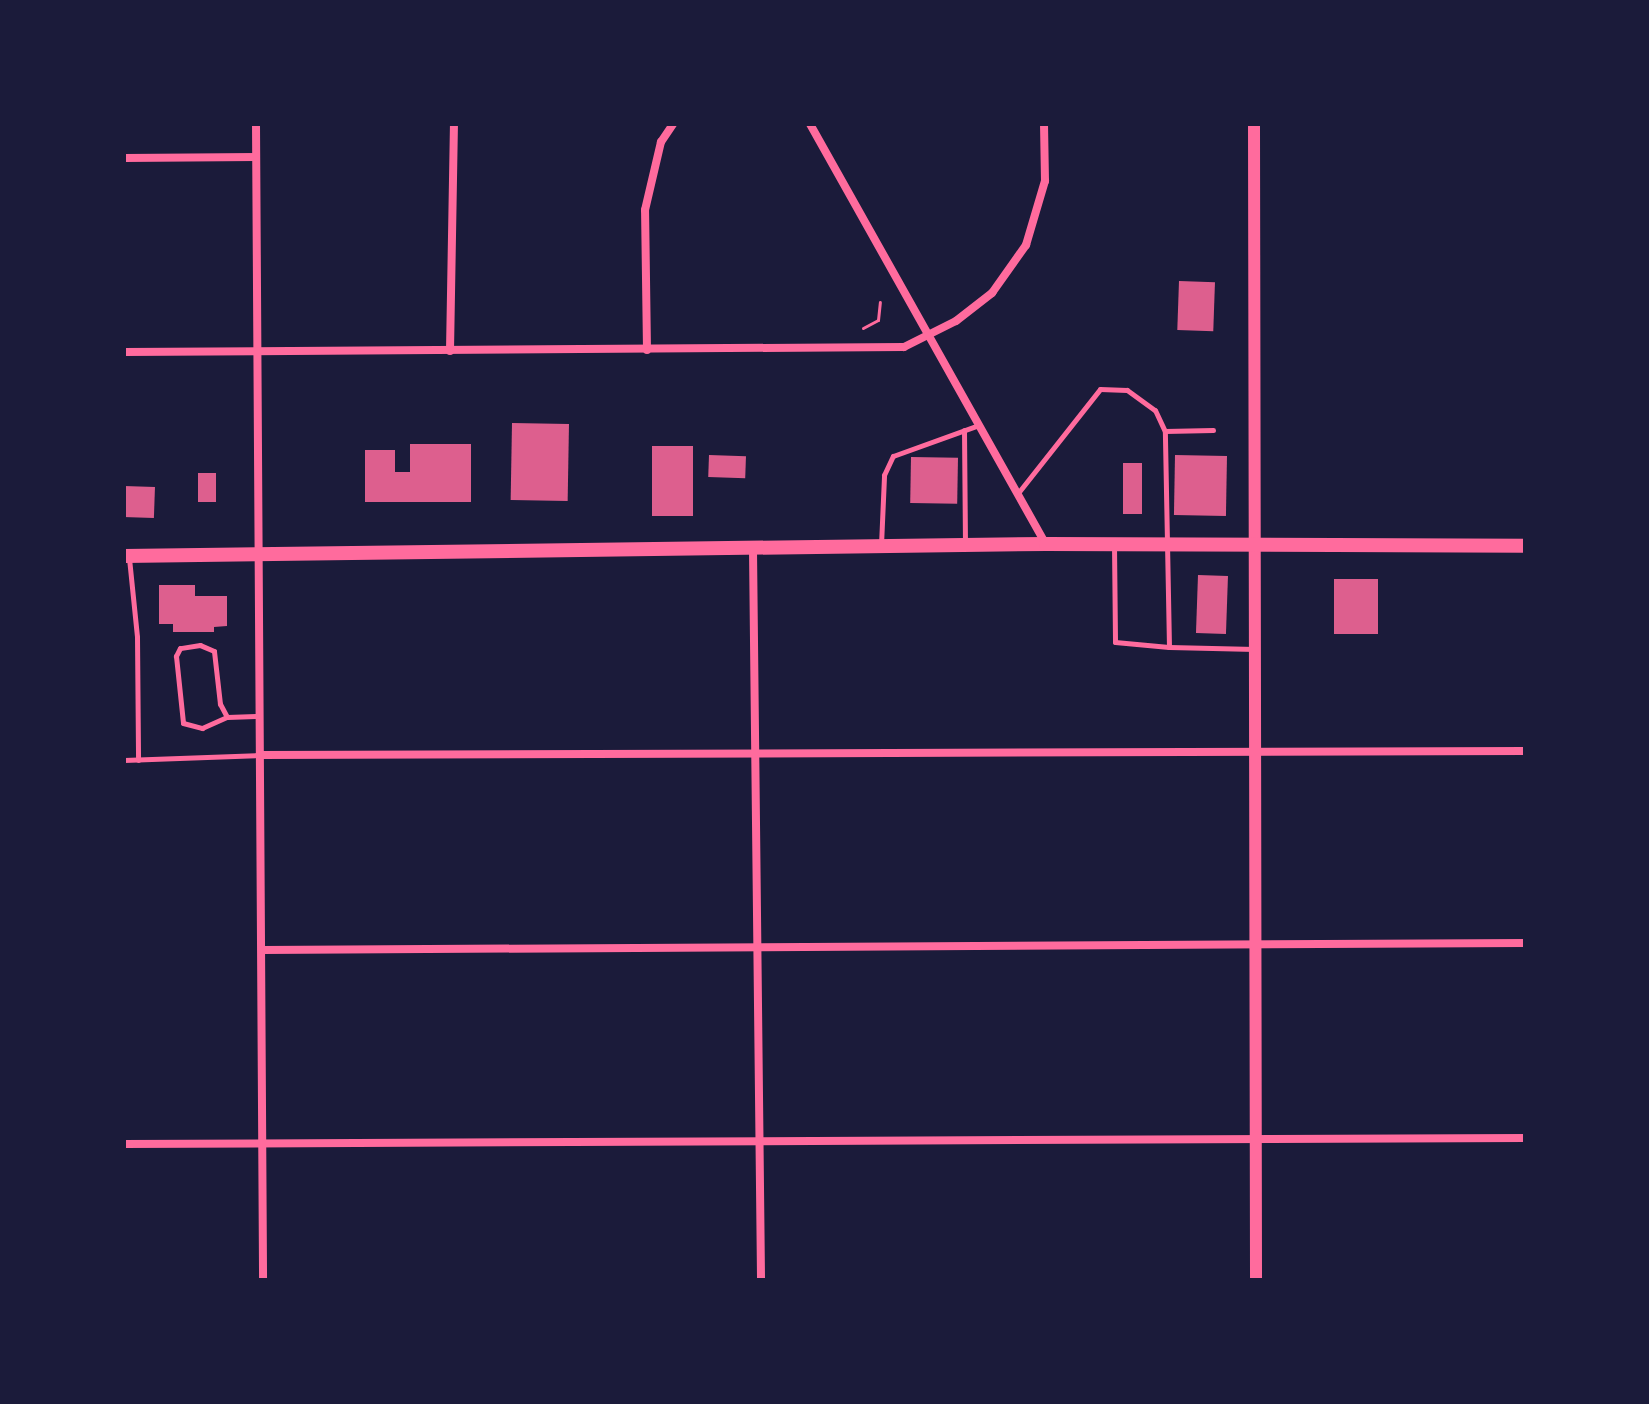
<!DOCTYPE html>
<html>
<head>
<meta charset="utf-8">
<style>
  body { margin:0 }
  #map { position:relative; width:1649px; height:1404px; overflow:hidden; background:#1b1b3a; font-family:Roboto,sans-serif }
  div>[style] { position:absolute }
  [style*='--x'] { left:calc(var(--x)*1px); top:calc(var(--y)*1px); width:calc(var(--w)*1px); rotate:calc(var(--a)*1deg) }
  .building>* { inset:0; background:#dd5f8e; transform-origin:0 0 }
  .path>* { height:3px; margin:-1.5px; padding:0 1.5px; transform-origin:1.5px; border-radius:1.5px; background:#ff6b9d }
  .service>* { height:5px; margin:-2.5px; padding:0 2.5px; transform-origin:2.5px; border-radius:2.5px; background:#ff6b9d }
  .minor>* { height:8px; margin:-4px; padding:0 4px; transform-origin:4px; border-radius:4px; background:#ff6b9d }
  .tertiary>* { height:12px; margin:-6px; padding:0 6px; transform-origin:6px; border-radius:6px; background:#ff6b9d }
  .secondary>* { height:14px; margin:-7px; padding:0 7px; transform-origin:7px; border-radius:7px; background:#ff6b9d }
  span { translate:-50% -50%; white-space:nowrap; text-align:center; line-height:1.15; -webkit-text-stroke:7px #1b1b3a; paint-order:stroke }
  .frame { position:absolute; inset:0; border:126px solid #1b1b3a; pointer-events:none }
</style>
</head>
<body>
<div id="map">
  <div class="building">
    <div style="left:1179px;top:281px;width:36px;height:49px;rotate:2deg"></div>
    <div style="left:512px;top:423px;width:57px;height:77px;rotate:1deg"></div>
    <div style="clip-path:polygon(410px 444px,471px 444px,471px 502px,365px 502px,365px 450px,395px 450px,395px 472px,410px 472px)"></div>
    <div style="left:652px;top:446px;width:41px;height:70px"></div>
    <div style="left:709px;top:455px;width:37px;height:22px;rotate:2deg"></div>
    <div style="left:1175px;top:455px;width:52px;height:60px;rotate:1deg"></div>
    <div style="left:911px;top:457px;width:47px;height:46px;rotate:1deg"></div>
    <div style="left:1123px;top:463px;width:19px;height:51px"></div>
    <div style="left:216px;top:473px;width:29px;height:18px;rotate:90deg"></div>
    <div style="left:124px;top:486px;width:31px;height:31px;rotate:2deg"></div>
    <div style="left:1198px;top:575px;width:30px;height:58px;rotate:2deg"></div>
    <div style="left:1334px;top:579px;width:44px;height:55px"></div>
    <div style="clip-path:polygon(159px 585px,195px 585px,195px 596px,227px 596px,227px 626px,214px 627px,214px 632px,173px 632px,173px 624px,159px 624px)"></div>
  </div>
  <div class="path">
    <div style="--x:863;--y:328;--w:17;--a:-28"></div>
    <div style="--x:878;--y:320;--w:18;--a:-84"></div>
  </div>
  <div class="service">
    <div style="--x:964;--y:430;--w:114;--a:89.5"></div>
    <div style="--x:1018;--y:493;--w:132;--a:-51.7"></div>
    <div style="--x:1100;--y:389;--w:27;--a:2"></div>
    <div style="--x:1127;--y:390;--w:34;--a:36"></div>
    <div style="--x:1155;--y:410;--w:23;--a:65"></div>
    <div style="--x:881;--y:545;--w:70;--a:-87.5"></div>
    <div style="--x:884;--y:475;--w:21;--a:-65"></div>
    <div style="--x:893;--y:456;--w:91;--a:-19.8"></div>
    <div style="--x:1114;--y:545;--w:97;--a:89.4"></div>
    <div style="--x:1115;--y:642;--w:54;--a:5.3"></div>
    <div style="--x:1169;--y:647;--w:216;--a:-91.1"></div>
    <div style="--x:1165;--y:431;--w:48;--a:-1.2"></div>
    <div style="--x:129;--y:558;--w:79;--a:84.2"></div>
    <div style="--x:137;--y:637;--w:123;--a:89.5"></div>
    <div style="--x:1169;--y:647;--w:86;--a:1.3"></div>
    <div style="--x:227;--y:717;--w:15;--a:-118"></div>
    <div style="--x:220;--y:704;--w:53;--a:-96.5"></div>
    <div style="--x:214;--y:651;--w:15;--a:-157"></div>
    <div style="--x:200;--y:645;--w:20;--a:171"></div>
    <div style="--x:180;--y:648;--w:9;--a:117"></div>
    <div style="--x:176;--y:656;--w:67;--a:84"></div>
    <div style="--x:183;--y:723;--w:20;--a:15"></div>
    <div style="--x:202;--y:728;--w:27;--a:-24"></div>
    <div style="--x:227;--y:717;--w:32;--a:-2"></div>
    <div style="--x:124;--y:760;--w:135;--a:-2.1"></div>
  </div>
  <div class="minor">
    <div style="--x:256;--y:124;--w:1156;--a:89.65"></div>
    <div style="--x:810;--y:124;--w:482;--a:60.7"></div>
    <div style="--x:124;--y:158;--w:132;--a:-0.4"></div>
    <div style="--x:647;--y:350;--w:140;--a:-90.8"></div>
    <div style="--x:645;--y:210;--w:70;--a:-76.8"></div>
    <div style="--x:661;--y:142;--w:22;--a:-56"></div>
    <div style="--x:450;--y:351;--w:227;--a:-89"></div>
    <div style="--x:124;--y:352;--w:780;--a:-0.37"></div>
    <div style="--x:904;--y:347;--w:58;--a:-26.6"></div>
    <div style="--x:956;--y:321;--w:46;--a:-37.9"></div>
    <div style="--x:992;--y:293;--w:59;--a:-54.7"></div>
    <div style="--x:1026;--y:245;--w:67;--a:-73.5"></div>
    <div style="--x:1045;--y:181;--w:57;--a:-91"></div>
    <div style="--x:753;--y:550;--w:730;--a:89.37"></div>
    <div style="--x:260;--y:755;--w:1265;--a:-0.18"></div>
    <div style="--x:262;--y:950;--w:1263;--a:-0.32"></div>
    <div style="--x:124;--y:1144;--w:1401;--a:-0.25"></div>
  </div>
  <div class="tertiary">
    <div style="--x:1254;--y:124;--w:1156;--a:89.9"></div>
  </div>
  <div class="secondary">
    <div style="--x:124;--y:556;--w:922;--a:-0.75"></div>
    <div style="--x:1046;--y:544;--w:479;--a:0.2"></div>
  </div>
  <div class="frame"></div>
</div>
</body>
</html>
